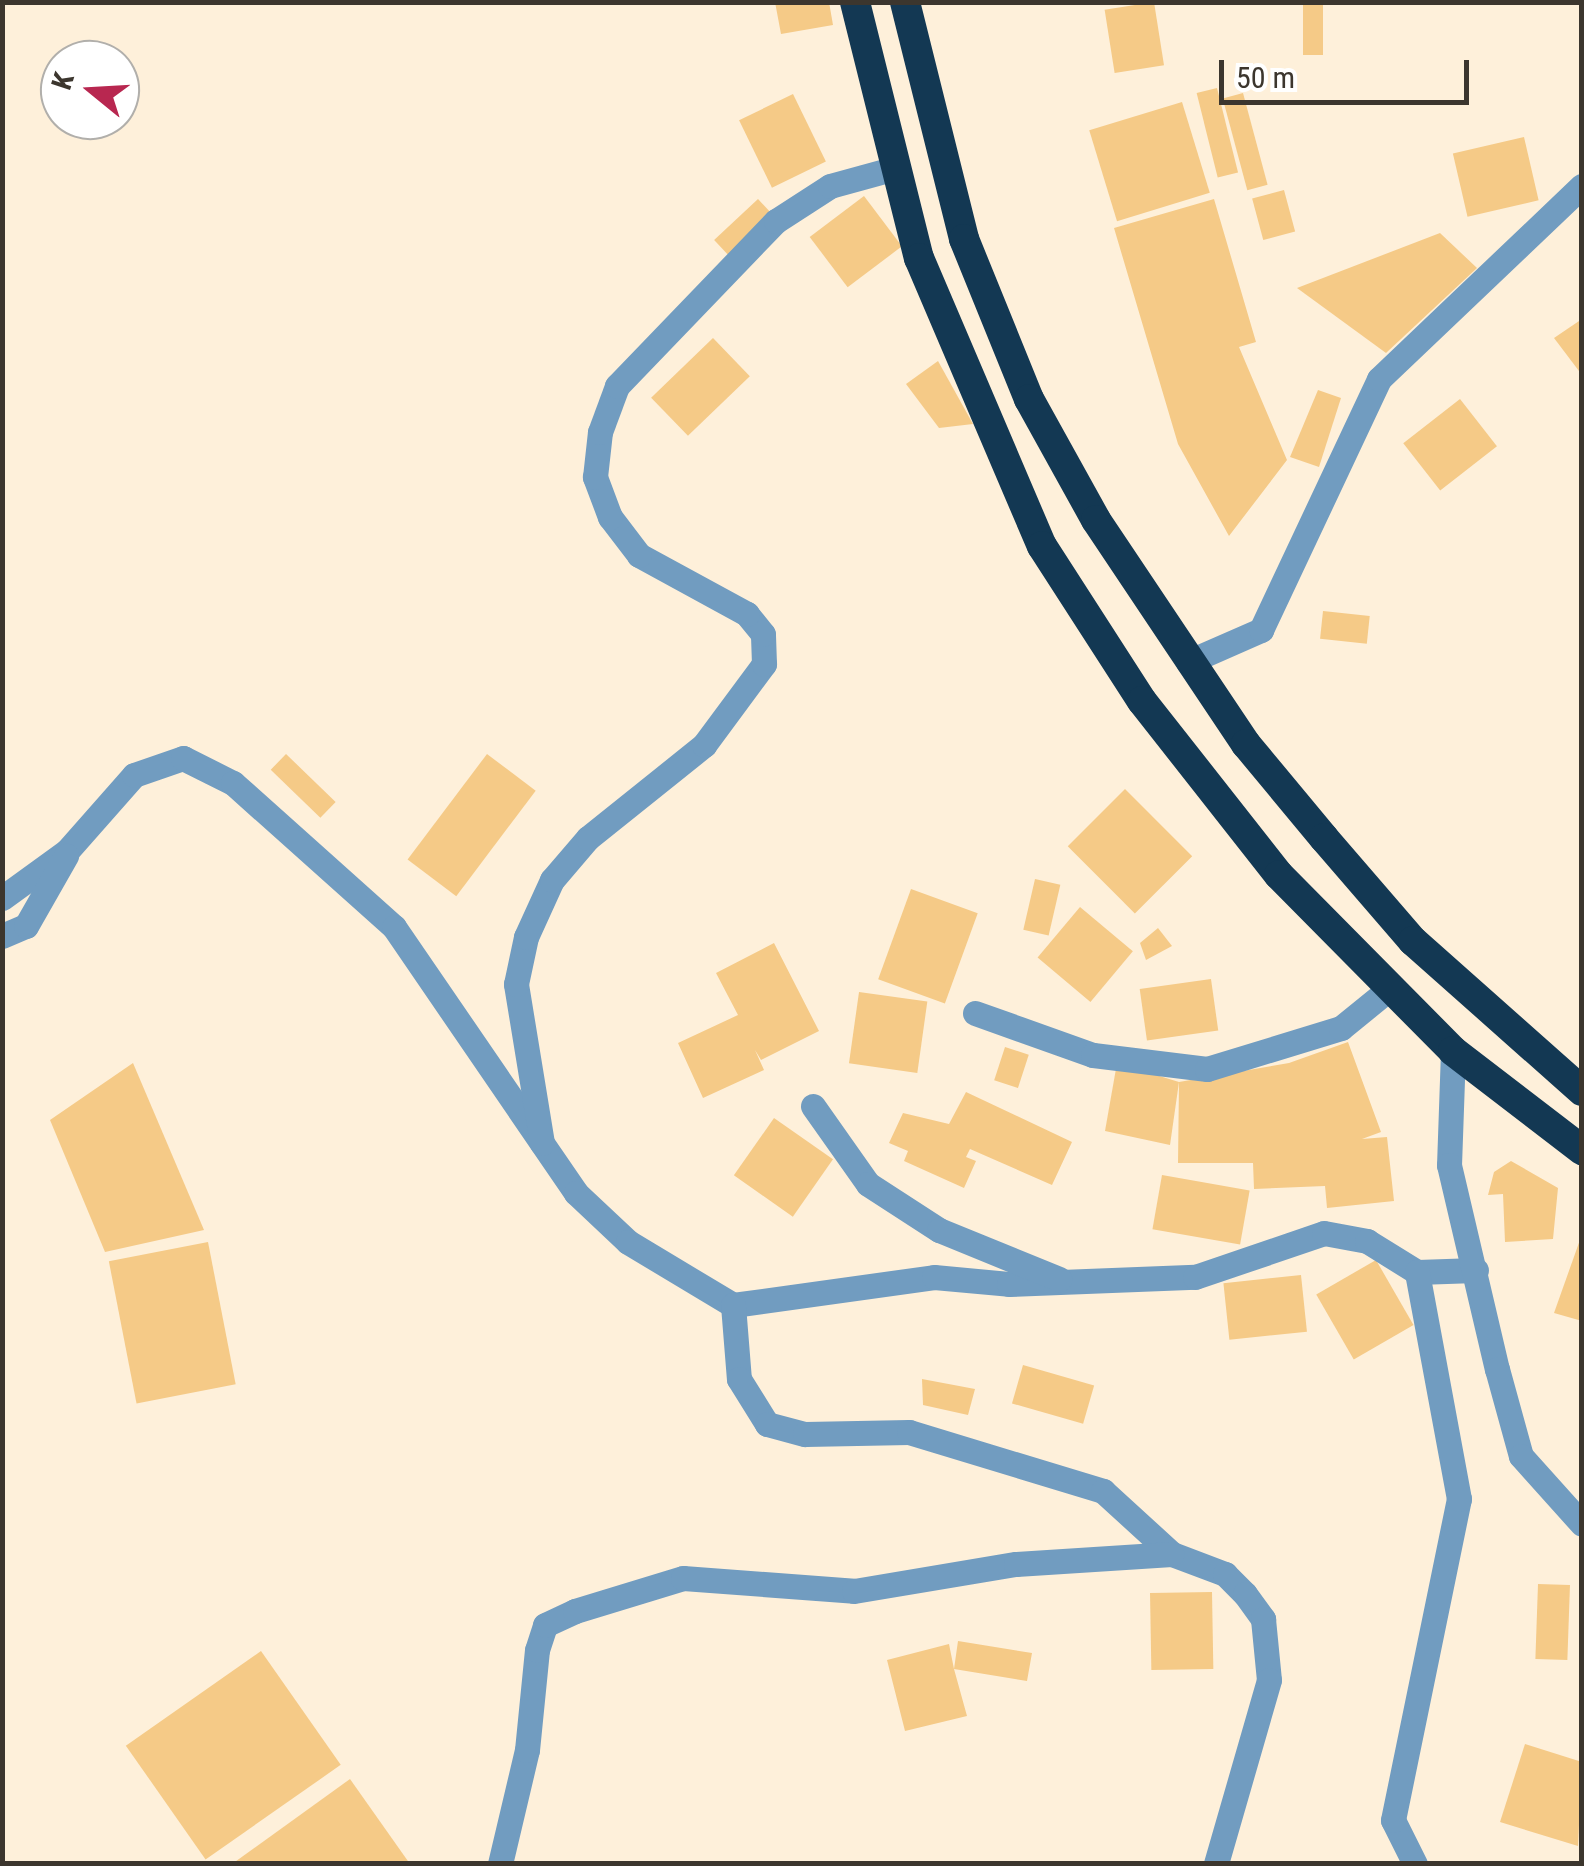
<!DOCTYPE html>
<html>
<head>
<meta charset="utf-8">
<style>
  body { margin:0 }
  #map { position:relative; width:1584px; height:1866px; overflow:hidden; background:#fef0da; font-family:"Roboto Condensed",sans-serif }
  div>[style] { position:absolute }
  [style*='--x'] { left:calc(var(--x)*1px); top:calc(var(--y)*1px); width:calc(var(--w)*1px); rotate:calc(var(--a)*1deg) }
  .building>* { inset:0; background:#f5ca87; transform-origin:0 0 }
  .minor>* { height:25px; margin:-12.5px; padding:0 12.5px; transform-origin:12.5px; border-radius:12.5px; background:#719cc0 }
  .highway>* { height:30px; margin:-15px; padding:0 15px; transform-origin:15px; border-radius:15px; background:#133853 }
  span { translate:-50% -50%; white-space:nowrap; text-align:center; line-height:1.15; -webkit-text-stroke:8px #fff; paint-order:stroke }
  .frame { position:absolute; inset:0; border:5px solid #3c362e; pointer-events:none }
  .north { position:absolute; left:40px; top:40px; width:100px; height:100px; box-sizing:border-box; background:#fff; border:2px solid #b1afab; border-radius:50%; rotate:288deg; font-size:28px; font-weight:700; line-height:40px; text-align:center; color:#3c362e }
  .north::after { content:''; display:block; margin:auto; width:35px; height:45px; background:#b82750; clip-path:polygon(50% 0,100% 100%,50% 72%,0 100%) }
  .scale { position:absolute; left:1219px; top:60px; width:250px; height:45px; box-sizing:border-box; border:5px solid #3c362e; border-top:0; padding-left:12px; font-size:30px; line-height:35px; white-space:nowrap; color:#3c362e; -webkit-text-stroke:8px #fff; paint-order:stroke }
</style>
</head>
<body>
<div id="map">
  <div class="building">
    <div style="clip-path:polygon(775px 2px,829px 2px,833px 25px,781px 34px)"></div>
    <div style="left:1154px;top:2px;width:64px;height:50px;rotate:81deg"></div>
    <div style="left:1303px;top:2px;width:20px;height:53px"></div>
    <div style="left:1217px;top:88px;width:87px;height:21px;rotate:76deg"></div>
    <div style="left:1243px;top:93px;width:95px;height:21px;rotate:75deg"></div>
    <div style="left:793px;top:94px;width:75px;height:60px;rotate:64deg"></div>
    <div style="left:1182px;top:102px;width:95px;height:97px;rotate:73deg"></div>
    <div style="left:1524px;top:137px;width:65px;height:73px;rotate:77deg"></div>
    <div style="left:1284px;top:190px;width:43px;height:33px;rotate:75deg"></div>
    <div style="left:864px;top:196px;width:63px;height:68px;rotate:53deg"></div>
    <div style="left:758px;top:199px;width:21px;height:60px;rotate:47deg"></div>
    <div style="clip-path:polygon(1214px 199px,1256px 342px,1239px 347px,1287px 460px,1229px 536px,1178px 444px,1114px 228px)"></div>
    <div style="clip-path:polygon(1440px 233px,1477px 268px,1386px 353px,1297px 288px)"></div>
    <div style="clip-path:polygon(1582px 319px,1582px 375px,1554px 338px)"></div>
    <div style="left:713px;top:338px;width:53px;height:86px;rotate:46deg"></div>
    <div style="clip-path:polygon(938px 361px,973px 424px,939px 428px,906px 384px)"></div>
    <div style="clip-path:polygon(1318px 390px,1341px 398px,1319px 467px,1290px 457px)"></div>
    <div style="left:1460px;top:399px;width:60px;height:72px;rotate:52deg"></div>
    <div style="left:1323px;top:611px;width:47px;height:28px;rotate:6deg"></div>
    <div style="left:286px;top:754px;width:69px;height:22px;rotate:44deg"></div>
    <div style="left:487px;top:754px;width:61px;height:132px;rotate:37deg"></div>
    <div style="left:1125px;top:789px;width:95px;height:81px;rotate:45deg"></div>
    <div style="left:1035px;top:879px;width:26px;height:52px;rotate:13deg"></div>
    <div style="left:911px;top:889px;width:71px;height:96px;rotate:20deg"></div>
    <div style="left:1080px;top:907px;width:69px;height:66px;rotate:40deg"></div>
    <div style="clip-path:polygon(1158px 928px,1172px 946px,1146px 960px,1140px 943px)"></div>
    <div style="clip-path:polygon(774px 943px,819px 1031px,761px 1060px,755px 1050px,764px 1070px,703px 1098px,678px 1043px,738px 1015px,716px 973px)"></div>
    <div style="left:1211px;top:979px;width:52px;height:72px;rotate:82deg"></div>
    <div style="left:859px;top:992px;width:69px;height:72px;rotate:8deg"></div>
    <div style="clip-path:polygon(1348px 1042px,1381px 1132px,1362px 1139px,1387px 1137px,1394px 1201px,1327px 1208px,1325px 1186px,1254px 1189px,1253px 1163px,1178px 1163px,1179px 1082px,1289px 1063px)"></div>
    <div style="left:1005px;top:1047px;width:25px;height:35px;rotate:18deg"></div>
    <div style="clip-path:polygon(133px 1063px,204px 1230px,105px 1252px,50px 1120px)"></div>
    <div style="clip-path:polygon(1117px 1063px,1179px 1082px,1170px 1145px,1105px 1131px)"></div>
    <div style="clip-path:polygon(966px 1092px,1072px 1142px,1052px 1185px,970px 1149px,966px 1157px,976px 1161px,964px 1188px,904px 1161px,908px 1151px,889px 1143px,903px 1113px,949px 1124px)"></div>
    <div style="left:774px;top:1118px;width:72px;height:70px;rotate:35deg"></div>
    <div style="clip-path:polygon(1511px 1161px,1558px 1188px,1553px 1239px,1505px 1242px,1503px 1194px,1488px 1195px,1494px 1172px)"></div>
    <div style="left:1162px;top:1175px;width:89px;height:55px;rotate:10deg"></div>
    <div style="clip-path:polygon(1581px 1237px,1582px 1237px,1582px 1321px,1554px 1313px)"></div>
    <div style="left:208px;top:1242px;width:145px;height:101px;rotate:79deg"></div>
    <div style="left:1376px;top:1260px;width:75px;height:69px;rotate:60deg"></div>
    <div style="left:1301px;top:1275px;width:57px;height:78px;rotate:84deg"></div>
    <div style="left:1023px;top:1365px;width:74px;height:40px;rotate:16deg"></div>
    <div style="clip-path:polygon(922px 1379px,975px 1389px,968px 1415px,923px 1405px)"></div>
    <div style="left:1538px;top:1584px;width:32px;height:75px;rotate:2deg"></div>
    <div style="left:1212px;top:1592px;width:77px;height:62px;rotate:89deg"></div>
    <div style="clip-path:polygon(958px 1641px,1032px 1653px,1027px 1681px,954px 1669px,967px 1716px,905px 1731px,887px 1660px,949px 1644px,954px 1669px)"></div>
    <div style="left:261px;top:1651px;width:139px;height:165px;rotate:55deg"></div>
    <div style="clip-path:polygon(1525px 1744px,1582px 1762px,1578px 1846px,1500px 1822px)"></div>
    <div style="clip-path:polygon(350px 1779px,410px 1864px,232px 1864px)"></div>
  </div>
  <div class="minor">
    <div style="--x:1188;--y:662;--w:80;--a:-23.7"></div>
    <div style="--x:1261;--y:630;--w:277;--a:-64.8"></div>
    <div style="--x:1379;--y:379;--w:280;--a:-43.6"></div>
    <div style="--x:2;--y:898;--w:80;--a:-35.9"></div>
    <div style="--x:67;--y:851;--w:101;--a:-48.6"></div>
    <div style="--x:134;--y:775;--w:52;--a:-19.1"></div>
    <div style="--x:183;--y:758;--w:56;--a:26.6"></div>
    <div style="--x:233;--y:783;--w:216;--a:41.8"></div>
    <div style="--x:394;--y:927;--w:322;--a:55.6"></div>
    <div style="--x:576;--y:1193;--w:71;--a:43.3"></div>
    <div style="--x:628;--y:1242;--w:122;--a:31"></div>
    <div style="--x:733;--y:1305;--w:203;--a:-7.9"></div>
    <div style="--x:934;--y:1277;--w:75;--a:5.3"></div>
    <div style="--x:1009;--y:1284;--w:186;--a:-2.2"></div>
    <div style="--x:1195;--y:1277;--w:136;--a:-18.8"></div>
    <div style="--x:1324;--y:1233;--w:44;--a:10.5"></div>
    <div style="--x:1367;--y:1241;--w:59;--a:31.8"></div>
    <div style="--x:1417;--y:1272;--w:59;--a:-1.9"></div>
    <div style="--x:2;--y:936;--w:26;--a:-23"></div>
    <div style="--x:26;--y:926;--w:81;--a:-60.3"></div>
    <div style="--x:975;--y:1013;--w:125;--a:19.6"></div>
    <div style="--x:1093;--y:1055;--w:115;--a:7"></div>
    <div style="--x:1207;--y:1069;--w:140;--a:-17"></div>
    <div style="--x:1341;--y:1028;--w:62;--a:-39.1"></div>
    <div style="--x:1453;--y:1051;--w:114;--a:92"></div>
    <div style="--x:1449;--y:1165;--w:210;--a:76.8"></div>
    <div style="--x:1497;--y:1369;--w:90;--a:74.6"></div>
    <div style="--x:1521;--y:1456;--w:91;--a:48.1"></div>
    <div style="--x:813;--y:1106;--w:95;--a:54.8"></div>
    <div style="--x:868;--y:1184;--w:85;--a:32.9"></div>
    <div style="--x:939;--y:1230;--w:130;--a:22.2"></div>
    <div style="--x:542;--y:1143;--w:161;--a:-99.3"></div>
    <div style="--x:516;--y:984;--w:48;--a:-78"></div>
    <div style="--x:526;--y:937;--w:63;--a:-65.5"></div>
    <div style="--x:552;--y:880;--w:55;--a:-49.4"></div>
    <div style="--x:588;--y:838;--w:149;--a:-38.7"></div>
    <div style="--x:704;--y:745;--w:101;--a:-53.5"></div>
    <div style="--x:764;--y:664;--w:30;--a:-92"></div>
    <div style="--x:763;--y:634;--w:26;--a:-129"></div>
    <div style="--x:747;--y:614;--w:123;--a:-151.4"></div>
    <div style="--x:639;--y:555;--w:48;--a:-127.3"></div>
    <div style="--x:610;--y:517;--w:43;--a:-110.6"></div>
    <div style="--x:595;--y:477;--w:45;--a:-83.7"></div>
    <div style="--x:600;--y:432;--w:49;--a:-69.7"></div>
    <div style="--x:617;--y:386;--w:229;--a:-46.1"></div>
    <div style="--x:776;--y:221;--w:64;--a:-32.9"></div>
    <div style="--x:830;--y:186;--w:68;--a:-15.3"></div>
    <div style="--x:733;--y:1305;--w:74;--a:85.4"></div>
    <div style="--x:739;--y:1379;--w:53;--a:58.1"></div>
    <div style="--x:767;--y:1424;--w:39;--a:15"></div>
    <div style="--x:805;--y:1434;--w:104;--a:-1.1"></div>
    <div style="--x:909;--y:1432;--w:203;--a:16.9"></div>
    <div style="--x:1103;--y:1491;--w:93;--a:42.4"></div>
    <div style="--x:1172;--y:1554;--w:57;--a:20.7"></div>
    <div style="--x:1225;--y:1574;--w:28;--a:45"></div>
    <div style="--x:1245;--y:1594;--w:31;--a:54"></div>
    <div style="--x:1263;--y:1619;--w:61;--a:84.4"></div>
    <div style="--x:1269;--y:1680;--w:191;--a:106.1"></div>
    <div style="--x:500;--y:1864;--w:117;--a:-76.7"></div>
    <div style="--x:527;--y:1750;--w:100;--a:-84.3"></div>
    <div style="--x:537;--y:1650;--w:26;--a:-72"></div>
    <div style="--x:545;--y:1625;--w:33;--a:-25"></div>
    <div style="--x:575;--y:1611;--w:113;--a:-17"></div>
    <div style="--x:683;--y:1578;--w:171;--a:4.3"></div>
    <div style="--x:854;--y:1591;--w:164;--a:-9.5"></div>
    <div style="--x:1016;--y:1564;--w:156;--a:-3.7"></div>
    <div style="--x:1415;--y:1864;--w:49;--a:-116.6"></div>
    <div style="--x:1393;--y:1820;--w:328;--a:-78.4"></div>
    <div style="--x:1459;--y:1499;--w:231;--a:-100.5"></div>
  </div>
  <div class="highway">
    <div style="--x:855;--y:2;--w:264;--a:76"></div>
    <div style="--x:919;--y:258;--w:313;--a:66.9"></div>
    <div style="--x:1042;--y:546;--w:184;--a:57.2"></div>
    <div style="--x:1142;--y:701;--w:221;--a:51.8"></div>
    <div style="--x:1279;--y:875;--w:247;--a:45.3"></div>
    <div style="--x:1453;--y:1051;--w:163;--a:37.5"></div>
    <div style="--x:905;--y:2;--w:244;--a:76"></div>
    <div style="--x:964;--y:239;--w:173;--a:67.9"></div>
    <div style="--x:1029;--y:399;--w:138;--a:61"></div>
    <div style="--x:1096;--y:520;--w:270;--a:56.2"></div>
    <div style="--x:1246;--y:744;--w:122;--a:50.3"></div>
    <div style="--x:1324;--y:838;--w:136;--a:49.2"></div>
    <div style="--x:1413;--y:941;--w:226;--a:41.6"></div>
  </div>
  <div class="frame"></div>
  <div class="north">K</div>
  <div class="scale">50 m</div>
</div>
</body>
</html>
